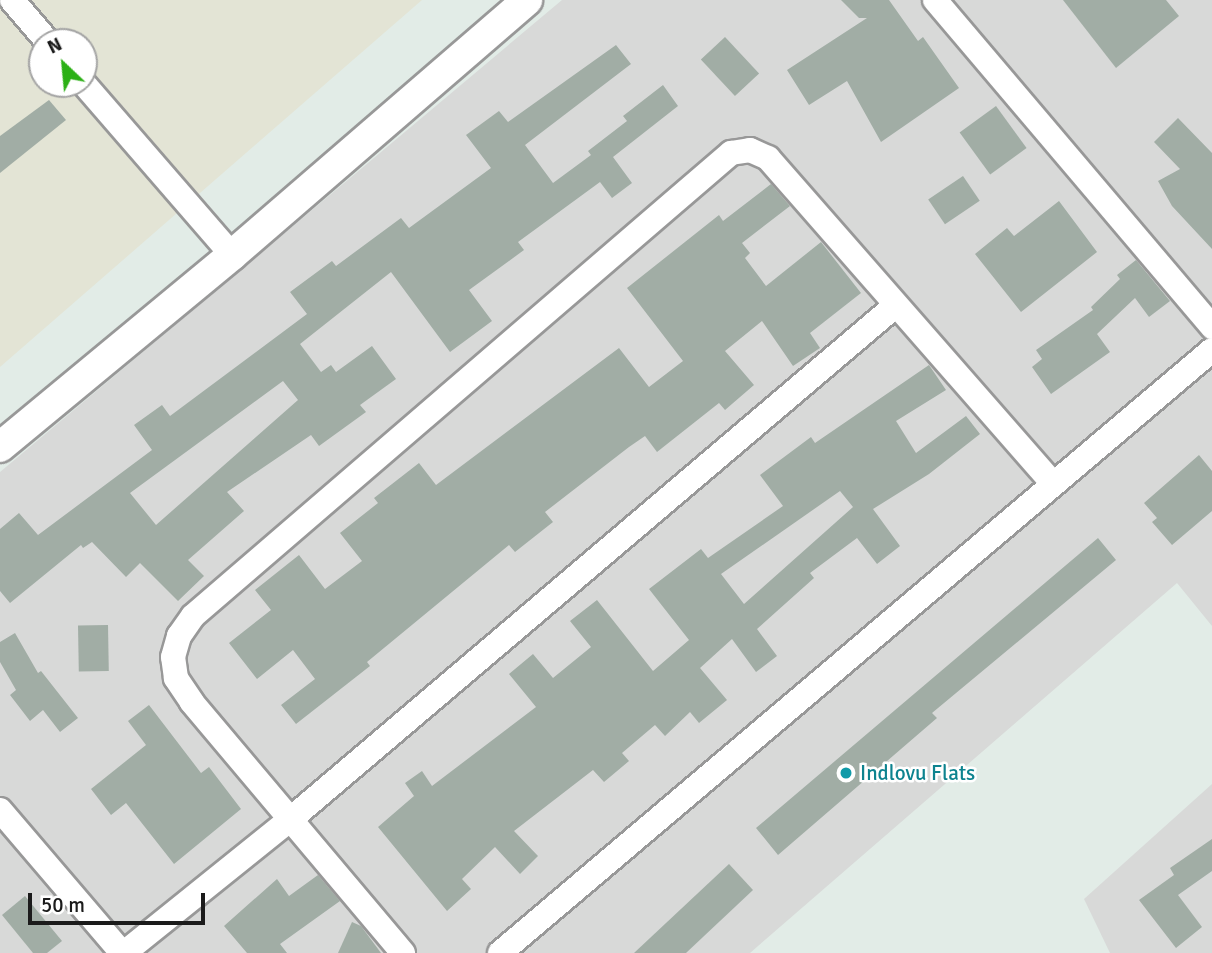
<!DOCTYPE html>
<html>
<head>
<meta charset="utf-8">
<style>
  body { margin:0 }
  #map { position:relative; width:1212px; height:953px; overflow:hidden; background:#e2ece7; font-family:Signika,sans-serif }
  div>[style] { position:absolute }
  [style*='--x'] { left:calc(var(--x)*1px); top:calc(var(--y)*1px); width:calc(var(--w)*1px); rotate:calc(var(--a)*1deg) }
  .residential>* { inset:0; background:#d8d9d8 }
  .industrial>* { inset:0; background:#e3e4d5 }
  .building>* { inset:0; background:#a1ada5; transform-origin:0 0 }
  .roads { filter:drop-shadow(2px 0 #989898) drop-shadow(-2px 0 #989898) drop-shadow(0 2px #989898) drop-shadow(0 -2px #989898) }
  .minor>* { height:24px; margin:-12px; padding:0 12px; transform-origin:12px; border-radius:12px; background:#fff }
  .tertiary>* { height:30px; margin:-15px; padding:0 15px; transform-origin:15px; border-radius:15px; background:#fff }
  .dots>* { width:19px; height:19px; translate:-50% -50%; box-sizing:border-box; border:4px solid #fff; border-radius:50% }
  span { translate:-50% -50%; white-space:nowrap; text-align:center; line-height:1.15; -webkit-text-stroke:5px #fff; paint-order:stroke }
  .culture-label { font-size:21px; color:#0d838f }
  .left { translate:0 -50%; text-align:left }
  .north { position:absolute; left:28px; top:28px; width:70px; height:70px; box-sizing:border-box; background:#fff; border:2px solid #a4a4a4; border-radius:50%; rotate:334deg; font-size:19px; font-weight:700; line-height:28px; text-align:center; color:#1b1b1b }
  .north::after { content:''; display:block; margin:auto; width:24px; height:32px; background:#2cb016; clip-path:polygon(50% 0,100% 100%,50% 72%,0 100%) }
  .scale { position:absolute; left:28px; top:893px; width:177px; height:32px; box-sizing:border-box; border:4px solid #1b1b1b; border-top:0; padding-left:9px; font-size:21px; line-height:24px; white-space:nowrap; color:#1b1b1b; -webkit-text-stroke:5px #fff; paint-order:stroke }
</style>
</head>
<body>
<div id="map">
  <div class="residential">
    <div style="clip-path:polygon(562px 0,1212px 0,1212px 626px,1177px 583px,750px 953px,0 953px,0 472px)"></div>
    <div style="clip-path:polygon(1212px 784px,1212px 953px,1110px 953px,1084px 899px)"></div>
  </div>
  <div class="industrial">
    <div style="clip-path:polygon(evenodd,0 0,422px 0,0 367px,0 0,42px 42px,84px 42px,84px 84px,42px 84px,42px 42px)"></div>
  </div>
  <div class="building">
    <div style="clip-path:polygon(841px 0,889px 0,918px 41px,923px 37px,959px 88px,881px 142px,847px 81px,809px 105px,787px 70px,867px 18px,859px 18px)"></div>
    <div style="clip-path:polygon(1063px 0,1166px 0,1179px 16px,1116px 68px)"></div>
    <div style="left:725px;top:37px;width:50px;height:33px;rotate:47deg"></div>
    <div style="clip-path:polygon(evenodd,616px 45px,631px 64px,525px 145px,553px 183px,591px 155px,588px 151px,627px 121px,623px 116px,663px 85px,678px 106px,613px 157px,632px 183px,612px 198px,600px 182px,518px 242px,524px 250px,469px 290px,492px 321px,450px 352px,391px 272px,300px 344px,321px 372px,331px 365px,336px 372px,372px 346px,396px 379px,360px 405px,366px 412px,319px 446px,311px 435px,227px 492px,244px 511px,188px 560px,204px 576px,178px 601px,140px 563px,126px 577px,92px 542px,83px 548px,81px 545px,10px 603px,0 591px,0 529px,19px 513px,38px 535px,152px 450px,134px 425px,162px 405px,170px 416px,307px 314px,290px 292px,332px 261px,336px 266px,401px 218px,409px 228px,491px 168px,466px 135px,499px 111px,508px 122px,616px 45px,283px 381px,298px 400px,156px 525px,130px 493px,283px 381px)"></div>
    <div style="clip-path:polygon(49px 100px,66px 120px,0 173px,0 136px)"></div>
    <div style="left:996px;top:106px;width:52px;height:45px;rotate:54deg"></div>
    <div style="clip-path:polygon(1178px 118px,1212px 153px,1212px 249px,1172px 206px,1158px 181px,1180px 169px,1154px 142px)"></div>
    <div style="left:963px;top:176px;width:30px;height:42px;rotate:56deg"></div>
    <div style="clip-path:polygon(771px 184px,790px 206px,742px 243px,750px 253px,745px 258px,766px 286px,821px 242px,861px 293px,810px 333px,820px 348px,793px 366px,762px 321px,725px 351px,754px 385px,725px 410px,719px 403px,657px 452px,645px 436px,629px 447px,545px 512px,553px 522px,515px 552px,509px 545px,367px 662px,370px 666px,296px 724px,281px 705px,315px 679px,293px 650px,257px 679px,229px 643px,271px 610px,255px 590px,299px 555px,325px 589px,362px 561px,340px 533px,378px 503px,374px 498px,419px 463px,436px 485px,619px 348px,649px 387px,683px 361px,627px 288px,719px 215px,723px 221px)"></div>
    <div style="clip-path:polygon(1059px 201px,1097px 252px,1021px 312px,975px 254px,1007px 228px,1014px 236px)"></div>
    <div style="clip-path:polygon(1136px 260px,1170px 301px,1149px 317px,1135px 298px,1097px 334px,1110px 352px,1051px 394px,1032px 367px,1042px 359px,1036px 350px,1093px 310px,1091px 307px,1120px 279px,1117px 275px)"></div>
    <div style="clip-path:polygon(evenodd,929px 365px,946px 390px,896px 421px,916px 453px,966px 416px,980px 434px,929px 474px,873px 509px,900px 546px,877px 564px,857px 538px,810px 573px,814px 578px,757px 629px,777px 656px,756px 672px,732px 639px,700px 668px,727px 700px,699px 723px,690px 712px,665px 736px,655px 725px,622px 753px,629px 761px,604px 782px,593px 770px,514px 831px,538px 856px,520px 874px,495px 847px,462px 879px,471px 889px,447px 911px,378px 827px,414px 796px,405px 783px,422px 771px,432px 786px,536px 707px,509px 674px,533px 654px,553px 678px,591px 647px,570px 621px,597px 600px,653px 671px,689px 640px,649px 589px,701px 549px,708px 558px,783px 506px,760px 475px,811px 437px,815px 443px,929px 365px,840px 491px,853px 507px,744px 604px,721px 574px,840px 491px)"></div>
    <div style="clip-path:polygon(1199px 455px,1212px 471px,1212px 511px,1172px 545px,1152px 522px,1157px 518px,1144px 503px)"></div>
    <div style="clip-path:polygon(1098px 538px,1116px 560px,932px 713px,937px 718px,778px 855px,756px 828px)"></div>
    <div style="left:108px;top:625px;width:46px;height:30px;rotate:89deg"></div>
    <div style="clip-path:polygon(15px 633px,38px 673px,41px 671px,78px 718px,60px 732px,43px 710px,30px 721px,10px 695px,16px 690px,0 662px,0 642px)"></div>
    <div style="clip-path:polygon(149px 705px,201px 773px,209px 767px,241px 809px,174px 864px,126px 803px,111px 815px,91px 789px,146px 745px,128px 721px)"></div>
    <div style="clip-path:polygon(1212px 839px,1212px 871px,1178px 895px,1202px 927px,1176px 948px,1139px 900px,1174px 875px,1170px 868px)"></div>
    <div style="clip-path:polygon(729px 864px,753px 890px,686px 953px,634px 953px)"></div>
    <div style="clip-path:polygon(318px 875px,340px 901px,280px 944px,287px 953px,247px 953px,224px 926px,277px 879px,289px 896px)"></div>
    <div style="clip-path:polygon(25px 896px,62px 941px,47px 953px,33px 953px,2px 915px)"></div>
    <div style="clip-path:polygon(352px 922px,361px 926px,381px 953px,338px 953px)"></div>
  </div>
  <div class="roads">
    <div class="minor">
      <div style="--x:12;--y:0;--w:55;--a:49.4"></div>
      <div style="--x:935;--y:0;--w:429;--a:49.7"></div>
      <div style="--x:84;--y:84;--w:226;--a:49.1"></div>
      <div style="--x:0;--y:810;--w:188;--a:49.5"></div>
      <div style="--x:124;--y:953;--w:216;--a:-38.8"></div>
      <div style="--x:292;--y:818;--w:792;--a:-40.34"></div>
      <div style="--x:403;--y:953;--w:328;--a:-130.1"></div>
      <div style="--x:192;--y:702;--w:29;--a:-124"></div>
      <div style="--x:176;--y:678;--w:21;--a:-98"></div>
      <div style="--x:173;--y:657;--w:22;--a:-74"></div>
      <div style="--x:179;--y:636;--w:24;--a:-55"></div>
      <div style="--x:193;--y:616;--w:710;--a:-40.72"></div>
      <div style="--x:731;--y:153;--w:19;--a:-9"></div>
      <div style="--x:750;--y:150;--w:20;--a:24"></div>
      <div style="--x:768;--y:158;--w:432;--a:48.8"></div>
      <div style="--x:500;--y:953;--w:933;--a:-40.26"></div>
    </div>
    <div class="tertiary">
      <div style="--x:0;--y:447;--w:301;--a:-39.6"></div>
      <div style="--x:232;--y:255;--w:390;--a:-40.8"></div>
    </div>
  </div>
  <div class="dots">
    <div style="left:846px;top:773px;background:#0f9aa8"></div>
  </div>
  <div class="culture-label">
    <span class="left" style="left:860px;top:773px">Indlovu Flats</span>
  </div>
  <div class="north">N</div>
  <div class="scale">50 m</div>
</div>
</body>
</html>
